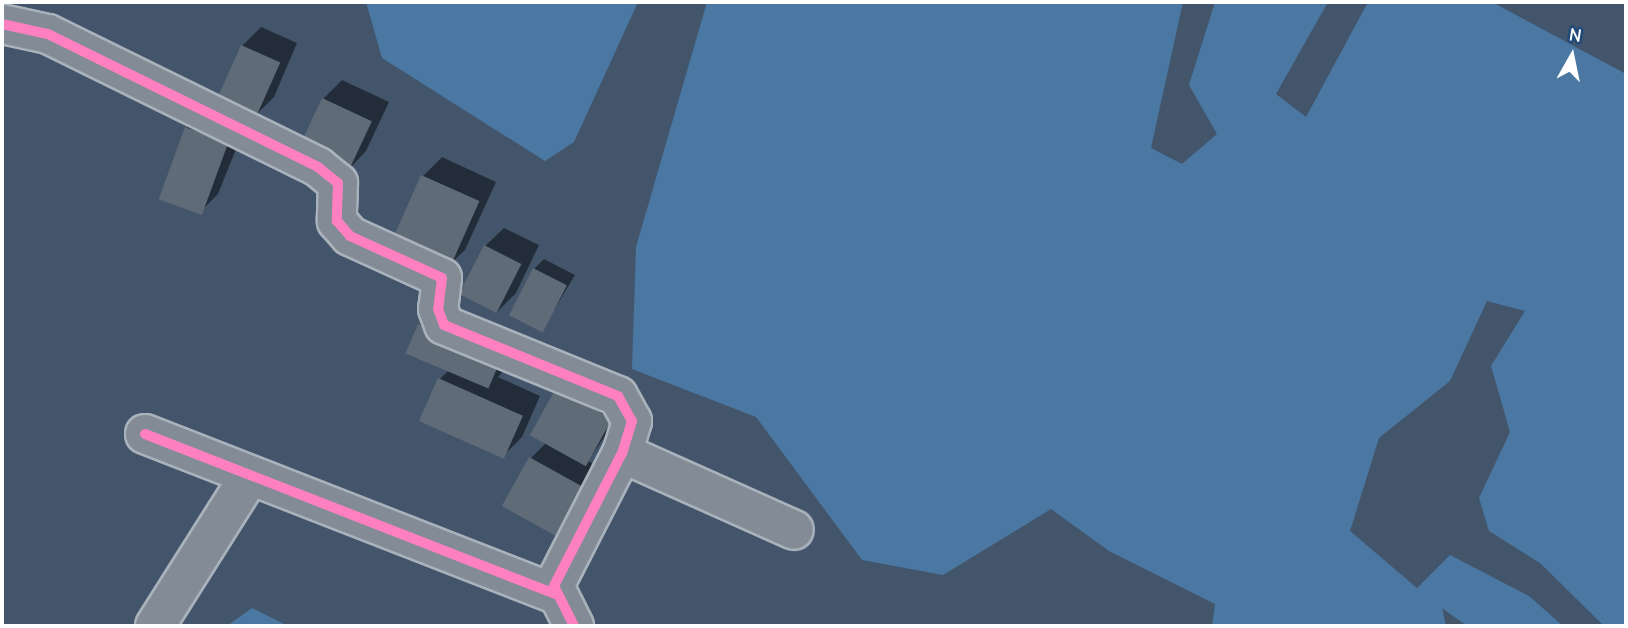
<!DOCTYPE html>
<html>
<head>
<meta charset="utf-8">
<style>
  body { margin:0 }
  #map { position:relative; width:1628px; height:628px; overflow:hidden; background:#43556b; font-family:"Comic Neue",sans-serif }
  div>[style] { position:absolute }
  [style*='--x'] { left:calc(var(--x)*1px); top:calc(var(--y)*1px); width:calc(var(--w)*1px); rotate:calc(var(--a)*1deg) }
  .water>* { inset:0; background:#4a78a3 }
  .shadow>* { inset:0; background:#0007 }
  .building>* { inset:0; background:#606b78; transform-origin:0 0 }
  .roads { filter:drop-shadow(2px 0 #aab2bc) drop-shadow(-2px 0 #aab2bc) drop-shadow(0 2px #aab2bc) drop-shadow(0 -2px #aab2bc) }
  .minor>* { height:38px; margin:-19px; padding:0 19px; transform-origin:19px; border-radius:19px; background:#828b96 }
  .cycleway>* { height:10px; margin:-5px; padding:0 5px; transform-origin:5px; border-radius:5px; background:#ff80c0 }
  span { translate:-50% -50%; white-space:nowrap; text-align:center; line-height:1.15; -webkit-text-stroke:7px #1f4a7a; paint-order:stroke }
  .frame { position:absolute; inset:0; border:4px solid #fff; pointer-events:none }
  .north { position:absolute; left:1537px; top:21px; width:70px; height:70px; -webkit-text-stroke:5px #1f4a7a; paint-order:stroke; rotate:9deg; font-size:19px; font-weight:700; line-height:28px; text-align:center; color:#fff }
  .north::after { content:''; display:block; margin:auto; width:24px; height:32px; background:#fff; clip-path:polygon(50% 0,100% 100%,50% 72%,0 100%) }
</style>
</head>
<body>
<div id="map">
  <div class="water">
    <div style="clip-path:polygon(366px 2px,638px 2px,574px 142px,545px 161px,382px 58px)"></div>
    <div style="clip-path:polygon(707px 2px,1183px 2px,1151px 148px,1182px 164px,1217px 134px,1189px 85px,1215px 2px,1328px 2px,1276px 94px,1306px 117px,1368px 2px,1492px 2px,1626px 74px,1626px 626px,1604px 626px,1540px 563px,1489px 531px,1479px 498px,1510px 432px,1491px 366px,1525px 311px,1487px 301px,1450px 381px,1379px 438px,1350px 531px,1417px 588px,1450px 555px,1529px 596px,1563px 626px,1467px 626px,1442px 608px,1446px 626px,1212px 626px,1215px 604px,1109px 551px,1051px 509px,943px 575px,862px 560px,756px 417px,632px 369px,636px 247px)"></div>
    <div style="clip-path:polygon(252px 608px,288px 626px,227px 626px)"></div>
  </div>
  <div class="shadow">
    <div style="clip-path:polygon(261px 27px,297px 43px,274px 97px,255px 116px,242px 46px)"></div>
    <div style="clip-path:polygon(342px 80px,389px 102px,366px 151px,348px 170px,300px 147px,323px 99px)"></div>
    <div style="clip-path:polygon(206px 109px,246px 124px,218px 194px,199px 213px,160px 198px,187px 128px)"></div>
    <div style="clip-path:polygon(442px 157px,496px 182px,465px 250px,446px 268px,423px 176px)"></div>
    <div style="clip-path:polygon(504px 228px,539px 245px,516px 293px,497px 312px,485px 246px)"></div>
    <div style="clip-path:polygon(544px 259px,575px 275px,542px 330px,534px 269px)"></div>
    <div style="clip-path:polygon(439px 306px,507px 367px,498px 377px,540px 396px,522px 437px,503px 456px,440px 379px,449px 370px,420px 325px)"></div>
    <div style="clip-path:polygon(557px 389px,629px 400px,588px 461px,602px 468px,576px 516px,557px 535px,531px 458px,546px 443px)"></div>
  </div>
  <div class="building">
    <div style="left:241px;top:45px;width:43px;height:61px;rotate:24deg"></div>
    <div style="left:322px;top:98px;width:55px;height:55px;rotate:25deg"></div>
    <div style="left:185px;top:127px;width:46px;height:77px;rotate:20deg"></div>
    <div style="left:421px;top:175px;width:64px;height:76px;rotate:24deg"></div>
    <div style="left:484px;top:245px;width:42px;height:55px;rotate:27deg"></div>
    <div style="left:533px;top:268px;width:38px;height:53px;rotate:27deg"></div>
    <div style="left:418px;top:324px;width:90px;height:32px;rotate:23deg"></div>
    <div style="left:438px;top:378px;width:93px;height:47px;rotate:24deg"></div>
    <div style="left:556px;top:388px;width:64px;height:54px;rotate:29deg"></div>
    <div style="left:529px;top:457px;width:63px;height:56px;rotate:29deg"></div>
  </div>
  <div class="roads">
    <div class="minor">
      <div style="--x:2;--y:24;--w:47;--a:12.3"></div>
      <div style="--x:48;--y:34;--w:301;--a:26.2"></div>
      <div style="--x:318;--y:167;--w:26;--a:39"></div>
      <div style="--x:338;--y:183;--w:38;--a:92"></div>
      <div style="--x:337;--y:221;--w:20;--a:49"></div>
      <div style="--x:350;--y:236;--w:101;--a:24.5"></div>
      <div style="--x:442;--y:278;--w:31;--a:97"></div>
      <div style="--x:438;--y:309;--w:17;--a:69"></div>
      <div style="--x:444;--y:325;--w:188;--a:22.2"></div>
      <div style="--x:618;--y:396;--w:29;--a:61"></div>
      <div style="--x:632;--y:421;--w:34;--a:107"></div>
      <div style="--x:622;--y:453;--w:149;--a:117.1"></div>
      <div style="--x:554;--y:586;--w:45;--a:63.4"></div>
      <div style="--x:145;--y:434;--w:440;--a:21.3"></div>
      <div style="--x:622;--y:453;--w:188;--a:24.1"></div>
      <div style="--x:155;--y:626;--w:174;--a:-57.7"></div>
    </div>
  </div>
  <div class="cycleway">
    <div style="--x:2;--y:24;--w:47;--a:12.3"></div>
    <div style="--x:48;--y:34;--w:301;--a:26.2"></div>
    <div style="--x:318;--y:167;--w:26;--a:39"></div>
    <div style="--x:338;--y:183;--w:38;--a:92"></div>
    <div style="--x:337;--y:221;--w:20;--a:49"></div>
    <div style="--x:350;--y:236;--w:101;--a:24.5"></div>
    <div style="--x:442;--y:278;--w:31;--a:97"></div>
    <div style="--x:438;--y:309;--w:17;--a:69"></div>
    <div style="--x:444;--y:325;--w:188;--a:22.2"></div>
    <div style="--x:618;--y:396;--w:29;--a:61"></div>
    <div style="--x:632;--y:421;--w:34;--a:107"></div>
    <div style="--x:622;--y:453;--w:149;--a:117.1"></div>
    <div style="--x:554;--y:586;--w:45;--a:63.4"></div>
    <div style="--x:145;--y:434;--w:440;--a:21.3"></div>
  </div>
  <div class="frame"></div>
  <div class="north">N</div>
</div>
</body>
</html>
